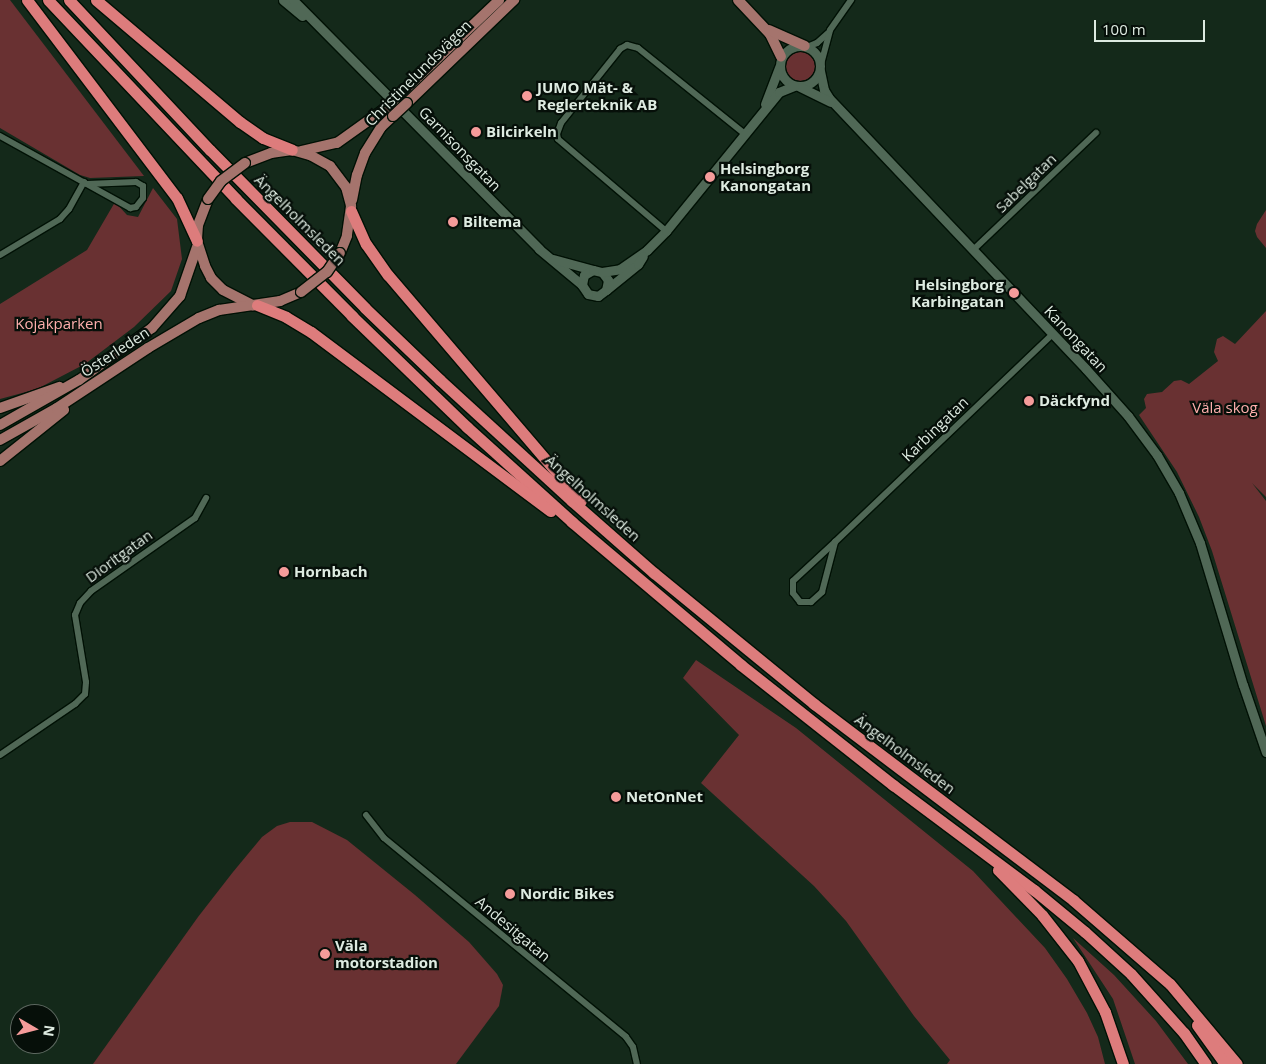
<!DOCTYPE html>
<html>
<head>
<meta charset="utf-8">
<style>
  body { margin:0 }
  #map { position:relative; width:1266px; height:1064px; overflow:hidden; background:#14291a; font-family:"Open Sans",sans-serif }
  div>[style] { position:absolute }
  [style*='--x'] { left:calc(var(--x)*1px); top:calc(var(--y)*1px); width:calc(var(--w)*1px); rotate:calc(var(--a)*1deg) }
  .green>* { inset:0; background:#693132 }
  .round { border-radius:50% }
  .roads { filter:drop-shadow(1px 0 #011105) drop-shadow(-1px 0 #011105) drop-shadow(0 1px #011105) drop-shadow(0 -1px #011105) }
  .street>* { height:6px; margin:-3px; padding:0 3px; transform-origin:3px; border-radius:3px; background:#506856 }
  .secondary>* { height:9px; margin:-4.5px; padding:0 4.5px; transform-origin:4.5px; border-radius:4.5px; background:#506856 }
  .secondary>.ring { margin:-4.5px; padding:0; box-sizing:content-box; background:none; border:9px solid #506856; border-radius:50% }
  .primary>* { height:10px; margin:-5px; padding:0 5px; transform-origin:5px; border-radius:5px; background:#a5746d }
  .highway>* { height:11px; margin:-5.5px; padding:0 5.5px; transform-origin:5.5px; border-radius:5.5px; background:#dd7c7c }
  .bridges { filter:drop-shadow(1px 0 #011105) drop-shadow(-1px 0 #011105) drop-shadow(0 1px #011105) drop-shadow(0 -1px #011105) }
  .primary-bridge>* { height:10px; margin:-5px; padding:0 5px; transform-origin:5px; border-radius:5px; background:#a5746d }
  .dots>* { width:14px; height:14px; translate:-50% -50%; box-sizing:border-box; border:2px solid #060f09; border-radius:50% }
  span { translate:-50% -50%; white-space:nowrap; text-align:center; line-height:1.15; -webkit-text-stroke:4.5px #060f09; paint-order:stroke }
  .street-label { font-size:15px; color:#deebe1 }
  .poi-label { font-size:15px; color:#deebe1; font-weight:700 }
  .left { translate:0 -50%; text-align:left }
  .right { translate:-100% -50%; text-align:right }
  .park-label { font-size:15px; color:#feafad }
  .north { position:absolute; left:10px; top:1004px; width:50px; height:50px; box-sizing:border-box; background:#060f09; border:1px solid #5c675f; border-radius:50%; rotate:98deg; font-size:14px; font-weight:700; line-height:20px; text-align:center; color:#deebe1 }
  .north::after { content:''; display:block; margin:auto; width:18px; height:22px; background:#f59b9a; clip-path:polygon(50% 0,100% 100%,50% 72%,0 100%) }
  .scale { position:absolute; left:1094px; top:20px; width:111px; height:22px; box-sizing:border-box; border:2px solid #deebe1; border-top:0; padding-left:6px; font-size:15px; line-height:18px; white-space:nowrap; color:#deebe1; -webkit-text-stroke:4px #060f09; paint-order:stroke }
</style>
</head>
<body>
<div id="map">
  <div class="green">
    <div style="clip-path:polygon(0 0,10px 0,144px 176px,90px 178px,80px 175px,0 128px)"></div>
    <div class="round" style="left:785px;top:51px;width:30px;height:30px"></div>
    <div style="clip-path:polygon(153px 188px,177px 219px,182px 259px,171px 291px,134px 327px,85px 364px,37px 389px,0 399px,0 304px,87px 250px,115px 202px,127px 215px,138px 217px)"></div>
    <div style="clip-path:polygon(1266px 210px,1266px 248px,1257px 237px,1255px 231px,1257px 224px)"></div>
    <div style="clip-path:polygon(1266px 311px,1266px 497px,1252px 483px,1266px 501px,1266px 726px,1212px 551px,1199px 517px,1177px 472px,1139px 415px,1146px 408px,1144px 399px,1147px 394px,1162px 392px,1174px 381px,1181px 380px,1189px 384px,1218px 361px,1214px 352px,1217px 339px,1223px 336px,1235px 344px)"></div>
    <div style="clip-path:polygon(696px 660px,796px 728px,973px 871px,1045px 948px,1067px 979px,1087px 1013px,1098px 1037px,1105px 1064px,947px 1064px,950px 1060px,914px 1016px,846px 921px,814px 886px,701px 783px,739px 735px,683px 678px)"></div>
    <div style="clip-path:polygon(290px 822px,312px 822px,347px 840px,415px 895px,469px 942px,497px 974px,503px 985px,499px 1006px,456px 1064px,93px 1064px,198px 917px,233px 872px,262px 837px,277px 826px)"></div>
    <div style="clip-path:polygon(1073px 938px,1114px 975px,1156px 1021px,1188px 1064px,1135px 1064px,1113px 999px)"></div>
  </div>
  <div class="roads">
    <div class="street">
      <div style="--x:807;--y:47;--w:11;--a:-22"></div>
      <div style="--x:817;--y:43;--w:15;--a:-42"></div>
      <div style="--x:820;--y:68;--w:39;--a:-75"></div>
      <div style="--x:830;--y:30;--w:37;--a:-55"></div>
      <div style="--x:0;--y:136;--w:149;--a:29"></div>
      <div style="--x:130;--y:208;--w:6;--a:-9"></div>
      <div style="--x:136;--y:207;--w:11;--a:-52"></div>
      <div style="--x:143;--y:198;--w:12;--a:-90"></div>
      <div style="--x:143;--y:186;--w:8;--a:-150"></div>
      <div style="--x:136;--y:182;--w:49;--a:177.7"></div>
      <div style="--x:666;--y:231;--w:142;--a:-139.6"></div>
      <div style="--x:558;--y:139;--w:5;--a:-101"></div>
      <div style="--x:557;--y:134;--w:12;--a:-70"></div>
      <div style="--x:561;--y:123;--w:95;--a:-51.4"></div>
      <div style="--x:620;--y:49;--w:8;--a:-30"></div>
      <div style="--x:627;--y:45;--w:11;--a:15"></div>
      <div style="--x:638;--y:48;--w:137;--a:38.8"></div>
      <div style="--x:973;--y:250;--w:170;--a:-43.6"></div>
      <div style="--x:0;--y:255;--w:70;--a:-31"></div>
      <div style="--x:60;--y:219;--w:13;--a:-48"></div>
      <div style="--x:69;--y:209;--w:31;--a:-61"></div>
      <div style="--x:835;--y:542;--w:57;--a:137.1"></div>
      <div style="--x:793;--y:581;--w:12;--a:90"></div>
      <div style="--x:793;--y:593;--w:11;--a:52"></div>
      <div style="--x:800;--y:602;--w:11;--a:0"></div>
      <div style="--x:811;--y:602;--w:15;--a:-42"></div>
      <div style="--x:822;--y:592;--w:52;--a:-75.4"></div>
      <div style="--x:835;--y:542;--w:301;--a:-43.7"></div>
      <div style="--x:0;--y:755;--w:91;--a:-34.2"></div>
      <div style="--x:75;--y:704;--w:14;--a:-45"></div>
      <div style="--x:85;--y:694;--w:12;--a:-85"></div>
      <div style="--x:86;--y:682;--w:68;--a:-99.3"></div>
      <div style="--x:75;--y:615;--w:13;--a:-67"></div>
      <div style="--x:80;--y:603;--w:16;--a:-47"></div>
      <div style="--x:91;--y:591;--w:127;--a:-35.1"></div>
      <div style="--x:195;--y:518;--w:23;--a:-61"></div>
      <div style="--x:366;--y:815;--w:29;--a:52"></div>
      <div style="--x:384;--y:838;--w:313;--a:39.4"></div>
      <div style="--x:626;--y:1037;--w:12;--a:55"></div>
      <div style="--x:633;--y:1047;--w:17;--a:77"></div>
    </div>
    <div class="secondary">
      <div style="--x:283;--y:0;--w:25;--a:40"></div>
      <div style="--x:293;--y:0;--w:350;--a:45.3"></div>
      <div style="--x:539;--y:249;--w:56;--a:39.9"></div>
      <div class="ring" style="left:780px;top:46px;width:31px;height:31px"></div>
      <div style="--x:820;--y:71;--w:19;--a:78"></div>
      <div style="--x:824;--y:90;--w:9;--a:58"></div>
      <div style="--x:829;--y:98;--w:373;--a:46.5"></div>
      <div style="--x:1086;--y:369;--w:63;--a:48.2"></div>
      <div style="--x:1128;--y:416;--w:49;--a:53.4"></div>
      <div style="--x:1157;--y:455;--w:44;--a:59.9"></div>
      <div style="--x:1179;--y:493;--w:54;--a:67.2"></div>
      <div style="--x:1200;--y:543;--w:148;--a:73.2"></div>
      <div style="--x:1243;--y:685;--w:71;--a:71.1"></div>
      <div style="--x:800;--y:87;--w:34;--a:26"></div>
      <div style="--x:765;--y:104;--w:40;--a:-69"></div>
      <div style="--x:553;--y:259;--w:41;--a:15.4"></div>
      <div style="--x:602;--y:272;--w:10;--a:53"></div>
      <div style="--x:608;--y:280;--w:10;--a:101"></div>
      <div style="--x:606;--y:290;--w:10;--a:143"></div>
      <div style="--x:598;--y:296;--w:10;--a:-169"></div>
      <div style="--x:588;--y:294;--w:11;--a:-124"></div>
      <div style="--x:582;--y:285;--w:10;--a:-79"></div>
      <div style="--x:584;--y:275;--w:10;--a:-29"></div>
      <div style="--x:593;--y:270;--w:9;--a:13"></div>
      <div style="--x:602;--y:272;--w:18;--a:-9"></div>
      <div style="--x:620;--y:269;--w:33;--a:-35"></div>
      <div style="--x:647;--y:250;--w:27;--a:-45"></div>
      <div style="--x:666;--y:231;--w:179;--a:-50.9"></div>
      <div style="--x:779;--y:92;--w:16;--a:-22"></div>
      <div style="--x:606;--y:290;--w:41;--a:-39.1"></div>
      <div style="--x:638;--y:264;--w:9;--a:-58"></div>
    </div>
    <div class="primary">
      <div style="--x:738;--y:0;--w:47;--a:46.7"></div>
      <div style="--x:770;--y:34;--w:25;--a:64"></div>
      <div style="--x:769;--y:30;--w:39;--a:24"></div>
      <div style="--x:399;--y:95;--w:138;--a:-43.5"></div>
      <div style="--x:407;--y:103;--w:149;--a:-43.9"></div>
      <div style="--x:301;--y:151;--w:37;--a:-13"></div>
      <div style="--x:337;--y:143;--w:60;--a:-35.5"></div>
      <div style="--x:245;--y:163;--w:28;--a:-21"></div>
      <div style="--x:271;--y:153;--w:21;--a:-8"></div>
      <div style="--x:292;--y:150;--w:19;--a:16"></div>
      <div style="--x:310;--y:155;--w:23;--a:29"></div>
      <div style="--x:330;--y:166;--w:26;--a:53"></div>
      <div style="--x:346;--y:187;--w:20;--a:75"></div>
      <div style="--x:351;--y:206;--w:30;--a:98"></div>
      <div style="--x:347;--y:236;--w:18;--a:112"></div>
      <div style="--x:208;--y:199;--w:28;--a:111"></div>
      <div style="--x:198;--y:225;--w:16;--a:94"></div>
      <div style="--x:197;--y:241;--w:26;--a:72"></div>
      <div style="--x:205;--y:266;--w:13;--a:63"></div>
      <div style="--x:211;--y:278;--w:17;--a:45"></div>
      <div style="--x:223;--y:290;--w:34;--a:27"></div>
      <div style="--x:352;--y:200;--w:25;--a:-79"></div>
      <div style="--x:357;--y:175;--w:23;--a:-70"></div>
      <div style="--x:365;--y:153;--w:31;--a:-58"></div>
      <div style="--x:381;--y:127;--w:16;--a:-43"></div>
      <div style="--x:0;--y:408;--w:63;--a:-19.6"></div>
      <div style="--x:0;--y:425;--w:91;--a:-29.7"></div>
      <div style="--x:79;--y:380;--w:90;--a:-35.5"></div>
      <div style="--x:152;--y:328;--w:43;--a:-48.8"></div>
      <div style="--x:180;--y:296;--w:52;--a:-70.9"></div>
      <div style="--x:0;--y:440;--w:65;--a:-29.3"></div>
      <div style="--x:57;--y:408;--w:109;--a:-33.4"></div>
      <div style="--x:148;--y:348;--w:59;--a:-30.5"></div>
      <div style="--x:199;--y:318;--w:22;--a:-22"></div>
      <div style="--x:219;--y:310;--w:62;--a:-8.4"></div>
      <div style="--x:280;--y:301;--w:23;--a:-23"></div>
      <div style="--x:0;--y:461;--w:82;--a:-38.6"></div>
    </div>
    <div class="highway">
      <div style="--x:27;--y:0;--w:248;--a:52.9"></div>
      <div style="--x:177;--y:198;--w:47;--a:65.1"></div>
      <div style="--x:48;--y:0;--w:274;--a:46.6"></div>
      <div style="--x:236;--y:199;--w:165;--a:45.2"></div>
      <div style="--x:352;--y:316;--w:160;--a:44"></div>
      <div style="--x:467;--y:427;--w:142;--a:42.1"></div>
      <div style="--x:572;--y:522;--w:221;--a:40.2"></div>
      <div style="--x:741;--y:665;--w:194;--a:38.3"></div>
      <div style="--x:893;--y:785;--w:176;--a:36.7"></div>
      <div style="--x:1034;--y:890;--w:66;--a:39.5"></div>
      <div style="--x:1085;--y:932;--w:62;--a:42.4"></div>
      <div style="--x:1131;--y:974;--w:79;--a:48.1"></div>
      <div style="--x:1184;--y:1033;--w:38;--a:55"></div>
      <div style="--x:69;--y:0;--w:206;--a:46.8"></div>
      <div style="--x:210;--y:150;--w:221;--a:45.5"></div>
      <div style="--x:365;--y:308;--w:104;--a:43.8"></div>
      <div style="--x:440;--y:380;--w:179;--a:42.5"></div>
      <div style="--x:572;--y:501;--w:109;--a:41.3"></div>
      <div style="--x:654;--y:573;--w:207;--a:39.3"></div>
      <div style="--x:814;--y:704;--w:325;--a:37.1"></div>
      <div style="--x:1073;--y:900;--w:128;--a:40.9"></div>
      <div style="--x:1170;--y:984;--w:104;--a:50.1"></div>
      <div style="--x:96;--y:0;--w:189;--a:40.3"></div>
      <div style="--x:240;--y:122;--w:28;--a:35"></div>
      <div style="--x:263;--y:138;--w:31;--a:22"></div>
      <div style="--x:351;--y:211;--w:36;--a:66"></div>
      <div style="--x:366;--y:244;--w:38;--a:55"></div>
      <div style="--x:388;--y:275;--w:297;--a:49.5"></div>
      <div style="--x:257;--y:305;--w:31;--a:22"></div>
      <div style="--x:286;--y:317;--w:29;--a:31"></div>
      <div style="--x:311;--y:332;--w:299;--a:36.8"></div>
      <div style="--x:998;--y:870;--w:63;--a:45.6"></div>
      <div style="--x:1042;--y:915;--w:58;--a:52"></div>
      <div style="--x:1078;--y:961;--w:58;--a:62.1"></div>
      <div style="--x:1105;--y:1012;--w:55;--a:70.9"></div>
      <div style="--x:1197;--y:1025;--w:48;--a:54.3"></div>
    </div>
  </div>
  <div class="bridges">
    <div class="primary-bridge">
      <div style="--x:386;--y:108;--w:18;--a:-45"></div>
      <div style="--x:393;--y:116;--w:19;--a:-43"></div>
      <div style="--x:208;--y:199;--w:22;--a:-54"></div>
      <div style="--x:221;--y:181;--w:30;--a:-37"></div>
      <div style="--x:301;--y:292;--w:33;--a:-38"></div>
      <div style="--x:327;--y:272;--w:23;--a:-56"></div>
    </div>
  </div>
  <div class="dots">
    <div style="left:527px;top:96px;background:#f59b9a"></div>
    <div style="left:476px;top:132px;background:#f59b9a"></div>
    <div style="left:710px;top:177px;background:#f59b9a"></div>
    <div style="left:453px;top:222px;background:#f59b9a"></div>
    <div style="left:1014px;top:293px;background:#f59b9a"></div>
    <div style="left:1029px;top:401px;background:#f59b9a"></div>
    <div style="left:284px;top:572px;background:#f59b9a"></div>
    <div style="left:616px;top:797px;background:#f59b9a"></div>
    <div style="left:510px;top:894px;background:#f59b9a"></div>
    <div style="left:325px;top:954px;background:#f59b9a"></div>
  </div>
  <div class="street-label">
    <span style="left:418px;top:73px;rotate:-45deg">Christinelundsvägen</span>
    <span style="left:460px;top:149px;rotate:46deg">Garnisonsgatan</span>
    <span style="left:1026px;top:183px;rotate:-44deg">Sabelgatan</span>
    <span style="left:300px;top:220px;rotate:45deg">Ängelholmsleden</span>
    <span style="left:1076px;top:339px;rotate:47deg">Kanongatan</span>
    <span style="left:115px;top:352px;rotate:-33deg">Österleden</span>
    <span style="left:935px;top:429px;rotate:-44deg">Karbingatan</span>
    <span style="left:593px;top:498px;rotate:42deg">Ängelholmsleden</span>
    <span style="left:119px;top:556px;rotate:-36deg">Dioritgatan</span>
    <span style="left:905px;top:754px;rotate:37deg">Ängelholmsleden</span>
    <span style="left:513px;top:929px;rotate:40deg">Andesitgatan</span>
  </div>
  <div class="poi-label">
    <span class="left" style="left:537px;top:96px">JUMO Mät- &amp;<br>Reglerteknik AB</span>
    <span class="left" style="left:486px;top:132px">Bilcirkeln</span>
    <span class="left" style="left:720px;top:177px">Helsingborg<br>Kanongatan</span>
    <span class="left" style="left:463px;top:222px">Biltema</span>
    <span class="right" style="left:1004px;top:293px">Helsingborg<br>Karbingatan</span>
    <span class="left" style="left:1039px;top:401px">Däckfynd</span>
    <span class="left" style="left:294px;top:572px">Hornbach</span>
    <span class="left" style="left:626px;top:797px">NetOnNet</span>
    <span class="left" style="left:520px;top:894px">Nordic Bikes</span>
    <span class="left" style="left:335px;top:954px">Väla<br>motorstadion</span>
  </div>
  <div class="park-label">
    <span style="left:59px;top:324px">Kojakparken</span>
    <span style="left:1225px;top:408px">Väla skog</span>
  </div>
  <div class="north">N</div>
  <div class="scale">100 m</div>
</div>
</body>
</html>
